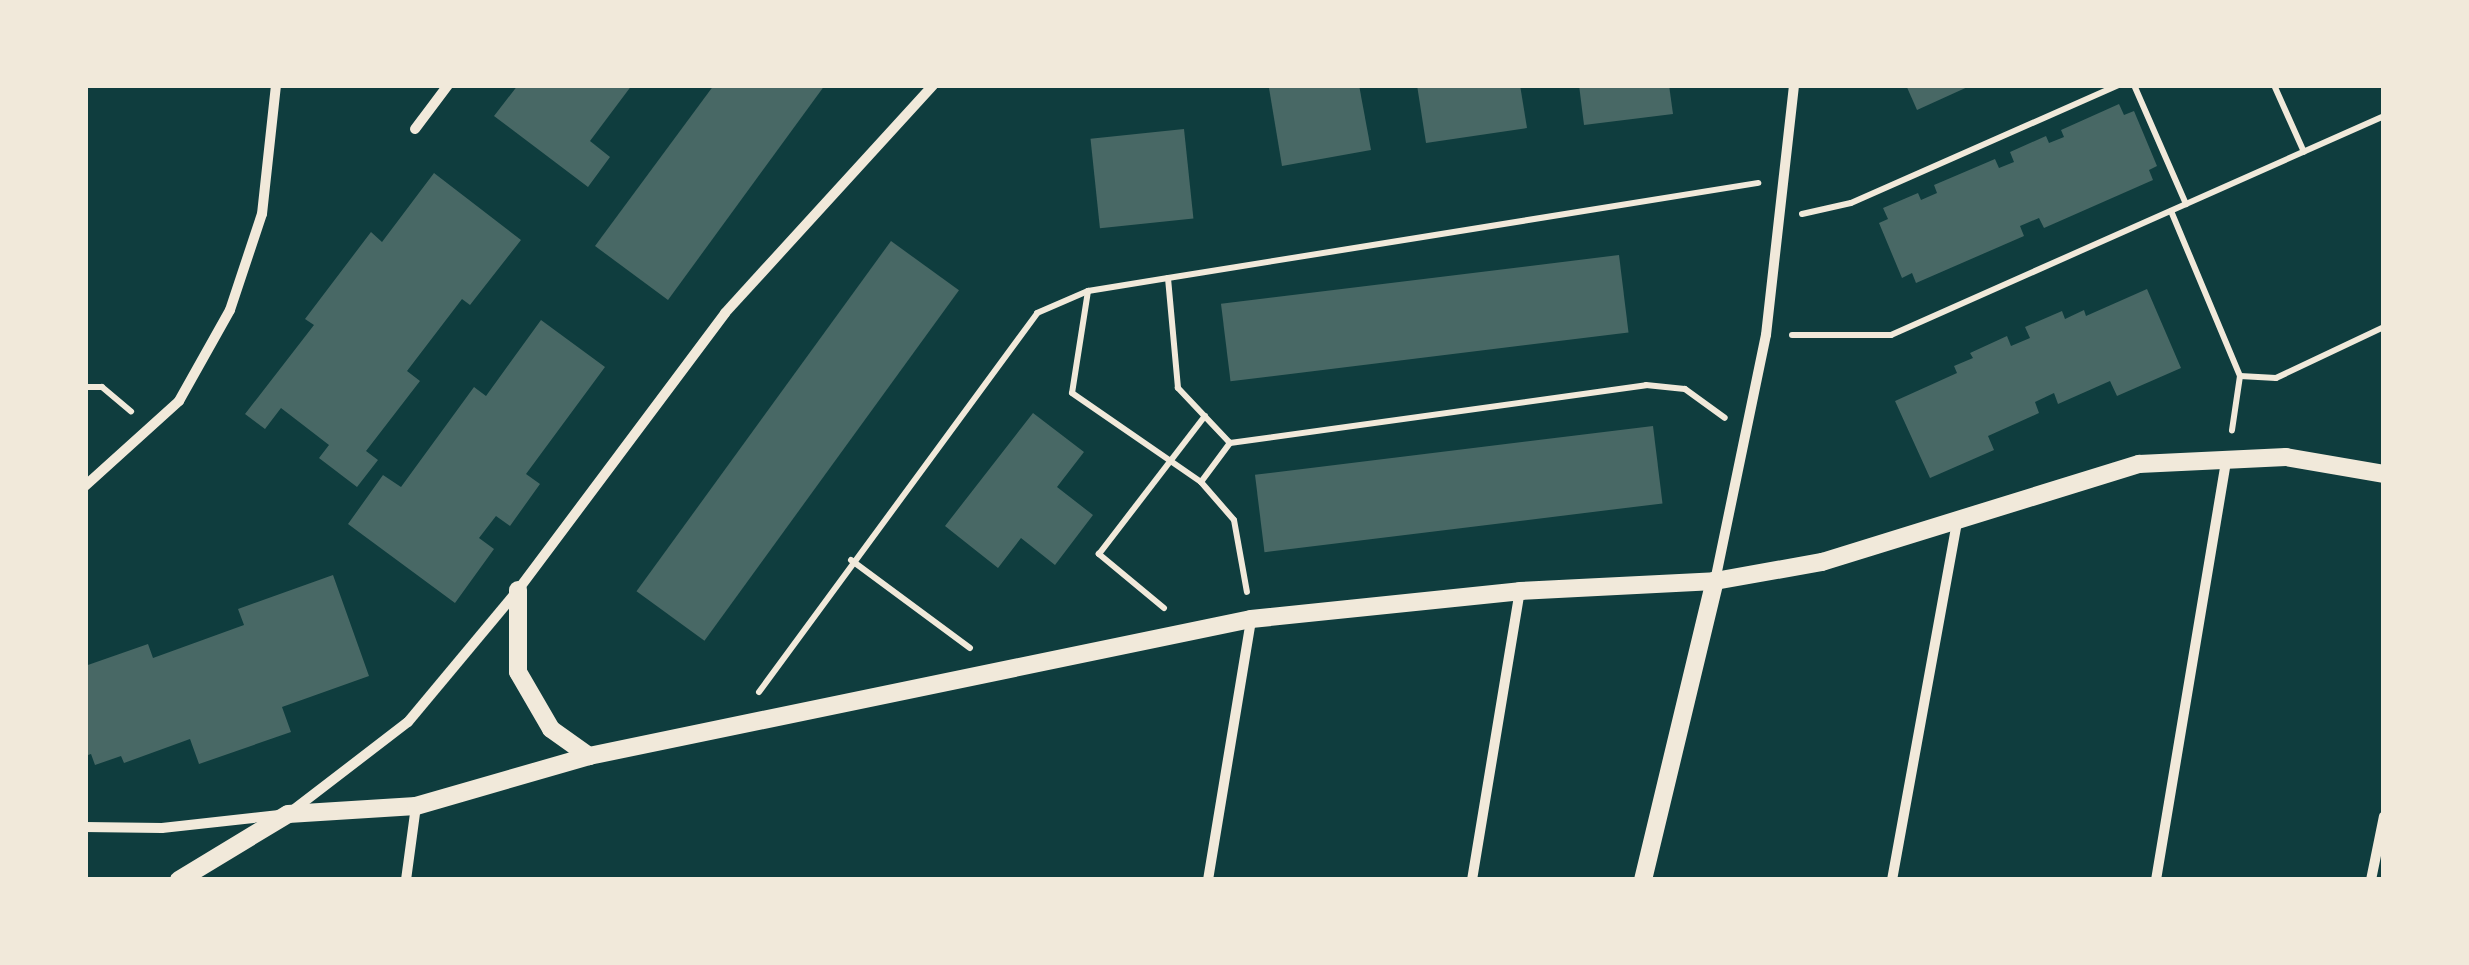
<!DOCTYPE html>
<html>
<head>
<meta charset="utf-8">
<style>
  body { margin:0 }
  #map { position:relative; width:2469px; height:965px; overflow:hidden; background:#0f3d3e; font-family:"Work Sans",sans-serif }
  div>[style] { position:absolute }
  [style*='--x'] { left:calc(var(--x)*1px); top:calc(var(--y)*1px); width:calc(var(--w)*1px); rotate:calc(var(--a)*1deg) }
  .building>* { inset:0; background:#486865; transform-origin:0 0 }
  .path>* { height:6px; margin:-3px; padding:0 3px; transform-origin:3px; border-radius:3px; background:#f1e9da }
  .minor>* { height:10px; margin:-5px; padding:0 5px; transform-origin:5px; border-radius:5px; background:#f1e9da }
  .tertiary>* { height:18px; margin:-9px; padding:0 9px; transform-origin:9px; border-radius:9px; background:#f1e9da }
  span { translate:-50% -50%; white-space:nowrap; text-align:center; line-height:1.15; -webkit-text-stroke:10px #f1e9da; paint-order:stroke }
  .frame { position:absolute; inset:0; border:88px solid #f1e9da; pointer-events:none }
</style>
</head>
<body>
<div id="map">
  <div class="building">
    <div style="clip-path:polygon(518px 85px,632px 85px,590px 141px,610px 157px,588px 187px,494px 116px)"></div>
    <div style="clip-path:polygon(714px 85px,825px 85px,668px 300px,595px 246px)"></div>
    <div style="clip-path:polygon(1284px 85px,1359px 85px,1371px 150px,1282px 166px,1269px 88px)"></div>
    <div style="clip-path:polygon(1417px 85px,1520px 85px,1527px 128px,1426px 143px)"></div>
    <div style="clip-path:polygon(1579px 85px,1669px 85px,1673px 114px,1584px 125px)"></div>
    <div style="clip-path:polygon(1906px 85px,1972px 85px,1917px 110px)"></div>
    <div style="clip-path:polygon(2119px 104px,2124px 115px,2134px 111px,2157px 166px,2149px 170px,2153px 180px,2044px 228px,2039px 218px,2020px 226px,2024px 236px,1916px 283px,1912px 273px,1902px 278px,1879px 223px,1888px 219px,1883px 208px,1918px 193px,1921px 200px,1937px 193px,1934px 185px,1995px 159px,1999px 168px,2014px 162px,2010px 152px,2046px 136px,2049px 143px,2064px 137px,2061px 130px)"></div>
    <div style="left:1184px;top:129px;width:90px;height:94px;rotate:84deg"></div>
    <div style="clip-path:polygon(434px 173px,521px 240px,470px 305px,462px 299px,407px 371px,420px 381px,366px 451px,378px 460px,357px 487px,319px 458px,329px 445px,281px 408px,265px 429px,245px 414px,314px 325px,305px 319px,371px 232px,382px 242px)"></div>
    <div style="left:891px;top:241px;width:84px;height:433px;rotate:36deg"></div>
    <div style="left:1619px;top:255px;width:78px;height:401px;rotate:83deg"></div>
    <div style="clip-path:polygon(2147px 289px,2181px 368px,2117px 396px,2110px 381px,2058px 404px,2054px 393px,2035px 402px,2039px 413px,1988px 436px,1994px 450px,1930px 478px,1895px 401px,1957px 373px,1954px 366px,1973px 358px,1970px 353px,2007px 336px,2011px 346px,2030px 338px,2025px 327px,2062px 311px,2065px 319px,2084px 310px,2086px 316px)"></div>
    <div style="clip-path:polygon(541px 320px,605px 367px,526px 474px,540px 484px,510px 526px,496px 516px,479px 538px,494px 549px,455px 603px,348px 524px,383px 475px,401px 487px,474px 387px,486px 396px)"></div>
    <div style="clip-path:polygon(1033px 413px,1084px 452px,1057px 487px,1093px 515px,1055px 565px,1021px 538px,998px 568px,945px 526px)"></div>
    <div style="left:1653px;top:426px;width:78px;height:401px;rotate:83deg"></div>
    <div style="clip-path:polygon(333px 575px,369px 676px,282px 707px,291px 732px,199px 764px,190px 739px,124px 763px,121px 756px,95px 765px,91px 754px,85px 756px,85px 666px,148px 644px,153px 658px,244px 625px,238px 609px)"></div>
  </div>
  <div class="path">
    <div style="--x:2134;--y:85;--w:130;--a:66.4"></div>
    <div style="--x:2274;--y:85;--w:73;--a:65.9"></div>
    <div style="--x:2171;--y:211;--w:179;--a:67.3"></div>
    <div style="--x:2240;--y:376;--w:55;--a:98.4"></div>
    <div style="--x:1802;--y:214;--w:50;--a:-12.7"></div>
    <div style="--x:1851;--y:203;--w:293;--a:-23.8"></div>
    <div style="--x:1088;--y:291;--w:103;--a:98.9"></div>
    <div style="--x:1072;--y:393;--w:157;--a:34.6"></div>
    <div style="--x:1201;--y:482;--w:49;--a:-53.4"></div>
    <div style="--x:1230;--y:443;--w:420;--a:-7.9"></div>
    <div style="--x:1646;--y:385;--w:39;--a:6"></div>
    <div style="--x:1685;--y:389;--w:49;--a:35.9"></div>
    <div style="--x:1792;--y:335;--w:99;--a:0"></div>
    <div style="--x:1891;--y:335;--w:539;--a:-23.95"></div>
    <div style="--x:2240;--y:376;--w:36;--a:3"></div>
    <div style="--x:2276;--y:378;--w:119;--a:-25.3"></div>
    <div style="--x:85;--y:387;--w:17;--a:0"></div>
    <div style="--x:102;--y:387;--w:38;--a:40"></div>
    <div style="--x:1230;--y:443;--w:76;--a:-133.4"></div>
    <div style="--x:1178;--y:388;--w:110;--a:-95.2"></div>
    <div style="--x:1168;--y:278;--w:598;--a:-9.15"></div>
    <div style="--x:1201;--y:482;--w:50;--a:49"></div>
    <div style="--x:1234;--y:520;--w:73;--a:79.8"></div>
    <div style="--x:851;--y:560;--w:148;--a:36.5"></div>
    <div style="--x:1164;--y:608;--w:85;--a:-140.3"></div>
    <div style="--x:1099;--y:554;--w:174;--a:-52.5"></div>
    <div style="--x:759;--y:692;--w:470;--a:-53.7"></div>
    <div style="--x:1037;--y:313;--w:56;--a:-23.3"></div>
    <div style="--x:1088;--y:291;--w:81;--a:-9.2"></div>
  </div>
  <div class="minor">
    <div style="--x:415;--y:129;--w:55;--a:-53.1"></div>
    <div style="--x:85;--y:486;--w:127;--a:-42.1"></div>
    <div style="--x:179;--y:401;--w:104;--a:-60.7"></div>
    <div style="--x:230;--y:310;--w:101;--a:-71.6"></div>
    <div style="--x:262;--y:214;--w:130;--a:-83.8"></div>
    <div style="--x:1715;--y:581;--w:251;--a:-78.3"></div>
    <div style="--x:1766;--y:335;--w:252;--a:-83.6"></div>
    <div style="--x:85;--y:827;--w:77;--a:0.7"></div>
    <div style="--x:162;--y:828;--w:127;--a:-6.3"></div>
    <div style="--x:288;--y:814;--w:151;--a:-37.5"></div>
    <div style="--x:408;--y:722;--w:172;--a:-50.2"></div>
    <div style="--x:518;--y:590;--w:346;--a:-53.2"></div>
    <div style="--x:725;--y:313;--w:309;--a:-47.6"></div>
    <div style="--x:406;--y:880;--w:75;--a:-82.3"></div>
    <div style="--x:1208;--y:880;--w:265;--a:-80.6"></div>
    <div style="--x:1472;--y:880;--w:293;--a:-80.6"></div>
    <div style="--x:1892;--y:880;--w:368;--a:-79.7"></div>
    <div style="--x:2156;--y:880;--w:429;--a:-80.5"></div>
    <div style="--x:2371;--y:880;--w:65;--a:-78.5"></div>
  </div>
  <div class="tertiary">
    <div style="--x:518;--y:590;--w:82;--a:90"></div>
    <div style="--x:518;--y:672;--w:66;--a:59.9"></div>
    <div style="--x:551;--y:729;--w:47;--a:35.4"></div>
    <div style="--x:179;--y:880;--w:127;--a:-31.2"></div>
    <div style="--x:288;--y:814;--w:128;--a:-3.6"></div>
    <div style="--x:416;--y:806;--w:180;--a:-16.1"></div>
    <div style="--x:589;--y:756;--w:676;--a:-11.69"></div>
    <div style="--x:1251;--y:619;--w:270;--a:-5.9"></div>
    <div style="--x:1520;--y:591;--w:195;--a:-2.9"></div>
    <div style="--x:1715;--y:581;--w:109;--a:-10.1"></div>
    <div style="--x:1822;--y:562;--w:332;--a:-17.2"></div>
    <div style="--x:2139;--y:464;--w:147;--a:-2.7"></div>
    <div style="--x:2286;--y:457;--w:99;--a:9.8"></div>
    <div style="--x:1643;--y:880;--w:308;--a:-76.5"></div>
  </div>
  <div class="frame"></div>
</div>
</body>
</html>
